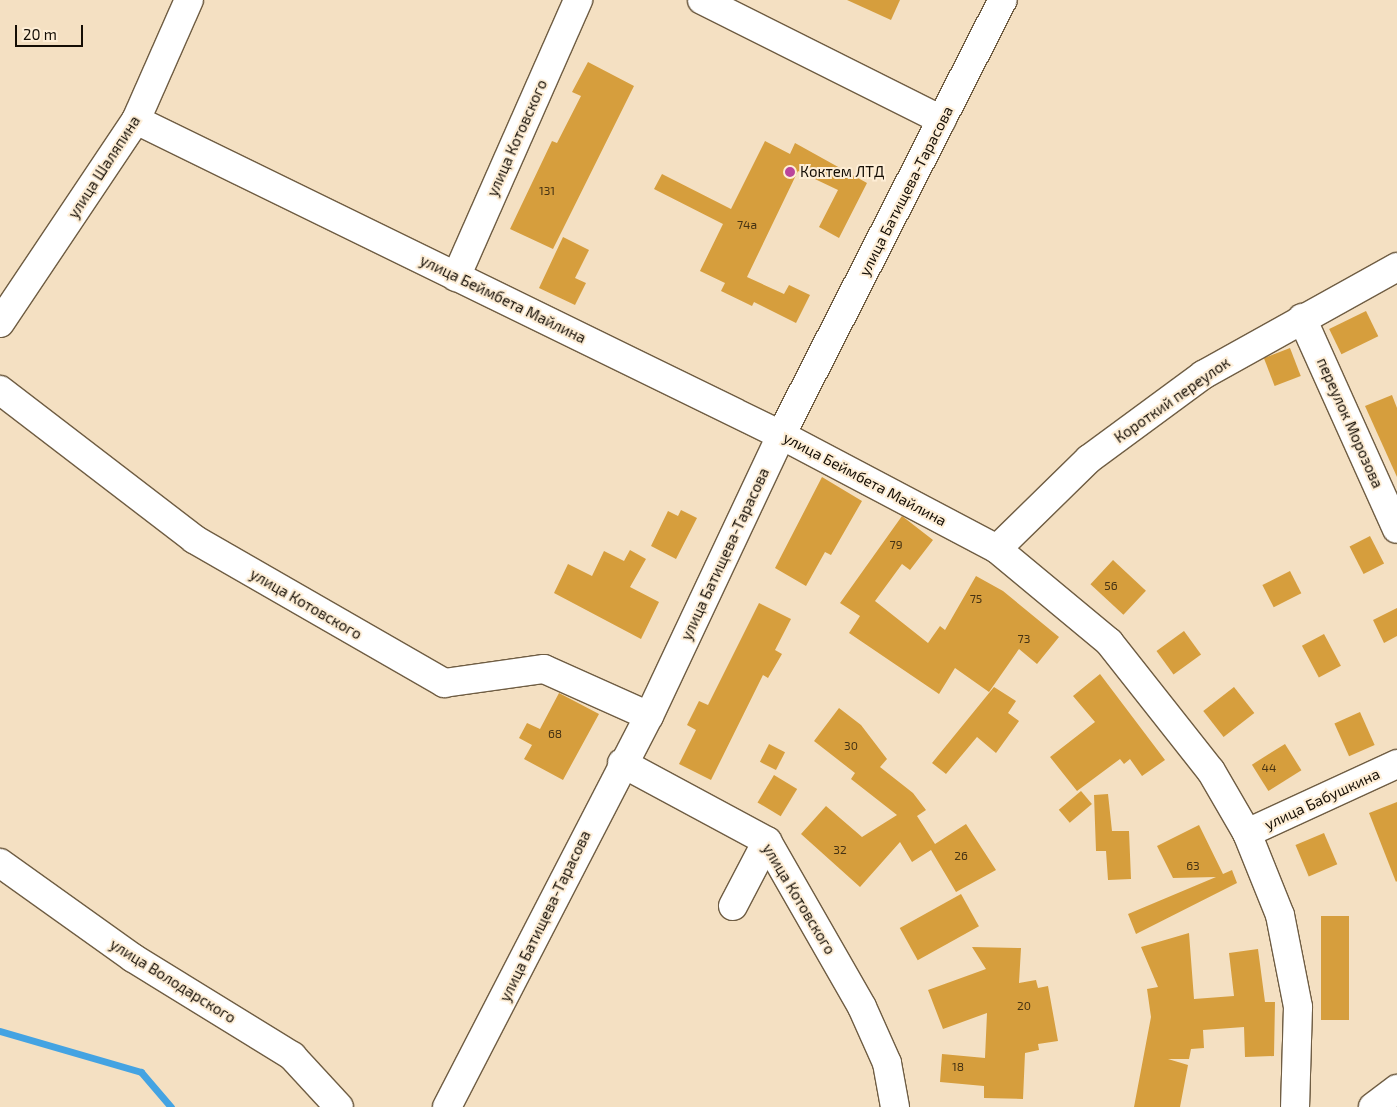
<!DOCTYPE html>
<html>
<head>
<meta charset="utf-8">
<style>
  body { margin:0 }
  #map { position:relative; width:1397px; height:1107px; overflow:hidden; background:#f4e0c2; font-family:"Exo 2",sans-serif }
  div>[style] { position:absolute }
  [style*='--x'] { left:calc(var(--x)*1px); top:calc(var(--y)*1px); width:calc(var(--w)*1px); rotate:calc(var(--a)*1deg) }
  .stream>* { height:7px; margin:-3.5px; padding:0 3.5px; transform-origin:3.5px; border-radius:3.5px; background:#44a3e2 }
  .building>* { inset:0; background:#d69e3d; transform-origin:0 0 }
  .roads { filter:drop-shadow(1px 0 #6f5d43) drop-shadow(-1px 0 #6f5d43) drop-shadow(0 1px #6f5d43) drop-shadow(0 -1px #6f5d43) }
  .minor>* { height:28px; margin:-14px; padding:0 14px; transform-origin:14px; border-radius:14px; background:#fff }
  .dots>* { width:14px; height:14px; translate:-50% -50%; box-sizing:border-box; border:2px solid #feeed6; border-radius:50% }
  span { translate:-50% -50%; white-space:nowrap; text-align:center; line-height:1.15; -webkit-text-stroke:4px #feeed6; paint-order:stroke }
  .number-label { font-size:12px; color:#453213 }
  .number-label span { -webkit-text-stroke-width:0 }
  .street-label { font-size:15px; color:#150e05 }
  .poi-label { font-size:15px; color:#150e05 }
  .left { translate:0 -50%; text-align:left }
  .scale { position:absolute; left:15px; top:25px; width:68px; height:22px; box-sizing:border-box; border:2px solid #150e05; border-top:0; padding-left:6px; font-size:15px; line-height:18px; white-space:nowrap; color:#150e05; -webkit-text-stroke:4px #feeed6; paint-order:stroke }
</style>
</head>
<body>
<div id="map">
  <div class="stream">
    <div style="--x:0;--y:1031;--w:147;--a:16.2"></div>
    <div style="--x:141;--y:1072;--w:46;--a:49.4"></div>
  </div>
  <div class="building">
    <div style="clip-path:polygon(847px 0,900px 0,891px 20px)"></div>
    <div style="clip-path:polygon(588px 62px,634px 86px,553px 249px,510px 229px,552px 141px,557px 143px,581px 96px,572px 92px)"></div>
    <div style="clip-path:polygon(765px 141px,790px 154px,795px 143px,867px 183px,839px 238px,819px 227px,838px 190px,798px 171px,747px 277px,784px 294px,789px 285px,810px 295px,796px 323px,754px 302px,752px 306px,721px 291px,725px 283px,700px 271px,723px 224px,654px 189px,662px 174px,731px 209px)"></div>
    <div style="clip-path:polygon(563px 237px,589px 250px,575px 278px,586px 283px,575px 305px,539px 288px)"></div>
    <div style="left:1366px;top:311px;width:28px;height:41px;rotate:64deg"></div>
    <div style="left:1290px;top:348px;width:30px;height:28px;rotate:69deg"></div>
    <div style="clip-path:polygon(1392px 395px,1397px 408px,1397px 477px,1365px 406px)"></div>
    <div style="clip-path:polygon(822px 477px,862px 501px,831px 555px,825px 552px,806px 586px,775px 568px)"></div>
    <div style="clip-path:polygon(681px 510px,697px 518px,676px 559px,651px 546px,668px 511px,678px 516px)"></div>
    <div style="clip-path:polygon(902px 516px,933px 540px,910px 570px,902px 564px,875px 601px,928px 643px,940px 626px,945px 630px,976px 576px,1003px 591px,1059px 637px,1037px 664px,1019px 649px,989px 692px,955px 668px,939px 694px,849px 633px,860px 616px,840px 603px)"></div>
    <div style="left:1370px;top:536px;width:31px;height:23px;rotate:63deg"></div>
    <div style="clip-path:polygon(630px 550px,646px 559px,630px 587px,659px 602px,641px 639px,554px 593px,568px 564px,592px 576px,604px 551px,624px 561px)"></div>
    <div style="left:1113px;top:560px;width:45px;height:33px;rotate:43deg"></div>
    <div style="left:1290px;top:571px;width:25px;height:31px;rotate:63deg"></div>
    <div style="clip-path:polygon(759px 603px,791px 619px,775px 650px,782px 654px,768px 678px,763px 675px,711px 780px,679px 764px,696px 730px,687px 725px,699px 701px,708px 705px)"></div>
    <div style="clip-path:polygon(1397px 608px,1397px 636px,1384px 643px,1373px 620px)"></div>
    <div style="left:1184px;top:631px;width:29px;height:34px;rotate:54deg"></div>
    <div style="left:1324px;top:634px;width:36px;height:25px;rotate:62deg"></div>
    <div style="clip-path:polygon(1100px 674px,1165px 760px,1142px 776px,1130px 759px,1124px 764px,1120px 759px,1077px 791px,1050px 757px,1095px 722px,1073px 696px)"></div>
    <div style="clip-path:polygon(994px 687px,1016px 701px,1008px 713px,1019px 721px,996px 753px,977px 737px,946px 774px,932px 763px)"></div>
    <div style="left:1234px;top:687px;width:33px;height:39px;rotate:52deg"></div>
    <div style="clip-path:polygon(559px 693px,599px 714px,563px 780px,524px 759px,532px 745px,519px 738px,527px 723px,540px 729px)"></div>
    <div style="clip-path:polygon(839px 708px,861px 725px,887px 759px,880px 767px,913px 793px,926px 810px,917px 816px,935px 844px,966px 824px,996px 870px,956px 892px,931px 850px,912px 862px,900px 842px,860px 887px,801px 834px,826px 806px,862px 837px,897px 815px,851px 779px,855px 773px,814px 741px)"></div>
    <div style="left:1360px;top:712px;width:36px;height:28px;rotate:66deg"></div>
    <div style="left:769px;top:744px;width:18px;height:20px;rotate:27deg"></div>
    <div style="left:1285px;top:744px;width:31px;height:39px;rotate:58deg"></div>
    <div style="left:774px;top:775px;width:27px;height:32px;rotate:31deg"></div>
    <div style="left:1081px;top:791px;width:17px;height:29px;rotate:50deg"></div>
    <div style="clip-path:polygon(1108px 794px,1112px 831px,1129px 831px,1131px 879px,1108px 880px,1106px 851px,1096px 851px,1094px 795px)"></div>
    <div style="clip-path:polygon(1397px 802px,1397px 881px,1396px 882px,1369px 813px)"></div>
    <div style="clip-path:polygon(1199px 825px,1223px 874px,1232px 870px,1237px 883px,1136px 934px,1128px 914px,1216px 877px,1173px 878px,1157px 846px)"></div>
    <div style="left:1324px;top:833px;width:34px;height:31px;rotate:67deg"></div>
    <div style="left:961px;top:894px;width:37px;height:70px;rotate:61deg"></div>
    <div style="left:1321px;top:916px;width:28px;height:104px"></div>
    <div style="clip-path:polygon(1189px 933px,1194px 999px,1234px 996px,1229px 953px,1258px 949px,1265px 1002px,1275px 1002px,1274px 1056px,1245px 1057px,1244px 1027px,1203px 1030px,1204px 1048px,1191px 1049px,1189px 1059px,1168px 1059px,1188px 1065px,1180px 1107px,1134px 1107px,1151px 1017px,1147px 989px,1158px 987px,1141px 947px)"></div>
    <div style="clip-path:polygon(972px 947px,1021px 948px,1019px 983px,1036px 980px,1038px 988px,1048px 986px,1058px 1041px,1038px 1044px,1039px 1050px,1025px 1053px,1023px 1099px,984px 1098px,984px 1086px,940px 1082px,942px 1054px,985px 1058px,987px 1013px,943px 1029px,928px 990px,986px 969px)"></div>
  </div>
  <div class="roads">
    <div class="minor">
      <div style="--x:702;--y:0;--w:268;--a:26.6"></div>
      <div style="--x:136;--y:120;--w:718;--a:26.03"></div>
      <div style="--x:781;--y:435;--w:244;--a:27.8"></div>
      <div style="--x:997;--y:549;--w:146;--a:39.7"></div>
      <div style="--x:1109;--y:642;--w:164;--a:51.7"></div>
      <div style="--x:1211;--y:771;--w:72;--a:59.9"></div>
      <div style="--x:1247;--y:833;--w:88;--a:68.1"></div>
      <div style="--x:1280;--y:915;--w:94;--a:78.9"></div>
      <div style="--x:1298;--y:1007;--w:100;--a:91.7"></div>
      <div style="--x:456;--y:277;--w:303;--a:-66.2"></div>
      <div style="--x:1302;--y:318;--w:231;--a:65.8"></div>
      <div style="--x:0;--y:323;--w:244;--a:-56.2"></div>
      <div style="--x:136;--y:120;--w:131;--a:-66.2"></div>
      <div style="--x:0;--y:390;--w:245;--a:37.5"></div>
      <div style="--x:194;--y:539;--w:289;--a:29.9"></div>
      <div style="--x:444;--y:683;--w:101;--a:-8"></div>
      <div style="--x:544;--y:669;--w:115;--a:24.1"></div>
      <div style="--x:997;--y:549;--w:129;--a:-44.4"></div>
      <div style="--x:1089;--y:459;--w:142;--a:-36.4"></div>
      <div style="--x:1203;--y:375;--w:222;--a:-29.1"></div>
      <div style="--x:622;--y:763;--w:165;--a:28.3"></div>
      <div style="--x:767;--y:841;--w:191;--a:60.2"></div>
      <div style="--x:862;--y:1007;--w:61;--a:65.9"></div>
      <div style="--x:887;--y:1063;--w:45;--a:79.7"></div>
      <div style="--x:1247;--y:833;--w:165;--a:-24.7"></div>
      <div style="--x:0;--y:863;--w:163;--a:35.5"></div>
      <div style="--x:133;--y:958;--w:187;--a:31.6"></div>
      <div style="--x:292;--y:1056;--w:69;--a:47.3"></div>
      <div style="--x:733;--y:906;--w:73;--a:-62.4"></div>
      <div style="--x:447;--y:1107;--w:440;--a:-62.7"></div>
      <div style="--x:649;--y:716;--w:310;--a:-64.8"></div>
      <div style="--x:781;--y:435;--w:488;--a:-63"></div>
      <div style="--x:1373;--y:1107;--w:30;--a:-37"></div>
    </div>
  </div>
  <div class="dots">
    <div style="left:790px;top:172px;background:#ba449c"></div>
  </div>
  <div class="number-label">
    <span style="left:547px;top:191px">131</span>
    <span style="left:747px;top:225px">74а</span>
    <span style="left:896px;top:545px">79</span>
    <span style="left:1111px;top:586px">56</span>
    <span style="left:976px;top:599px">75</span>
    <span style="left:1024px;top:639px">73</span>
    <span style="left:555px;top:734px">68</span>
    <span style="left:851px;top:746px">30</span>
    <span style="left:1269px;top:768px">44</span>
    <span style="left:840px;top:850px">32</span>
    <span style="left:961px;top:856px">26</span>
    <span style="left:1193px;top:866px">63</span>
    <span style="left:1024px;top:1006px">20</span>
    <span style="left:958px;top:1067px">18</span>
  </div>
  <div class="street-label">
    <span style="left:517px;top:138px;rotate:-66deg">улица Котовского</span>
    <span style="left:104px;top:167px;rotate:-57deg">улица Шаляпина</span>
    <span style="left:906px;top:191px;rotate:-63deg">улица Батищева-Тарасова</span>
    <span style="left:503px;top:299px;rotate:26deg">улица Беймбета Майлина</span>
    <span style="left:1172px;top:400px;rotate:-35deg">Короткий переулок</span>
    <span style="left:1350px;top:423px;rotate:66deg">переулок Морозова</span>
    <span style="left:865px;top:479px;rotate:28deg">улица Беймбета Майлина</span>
    <span style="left:725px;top:554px;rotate:-65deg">улица Батищева-Тарасова</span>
    <span style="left:306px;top:604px;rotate:30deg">улица Котовского</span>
    <span style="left:1322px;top:799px;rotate:-25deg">улица Бабушкина</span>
    <span style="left:799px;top:899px;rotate:59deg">улица Котовского</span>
    <span style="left:545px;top:916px;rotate:-64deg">улица Батищева-Тарасова</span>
    <span style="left:173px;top:981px;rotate:32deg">улица Володарского</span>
  </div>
  <div class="poi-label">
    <span class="left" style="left:800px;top:172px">Коктем ЛТД</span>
  </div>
  <div class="scale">20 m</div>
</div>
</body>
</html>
